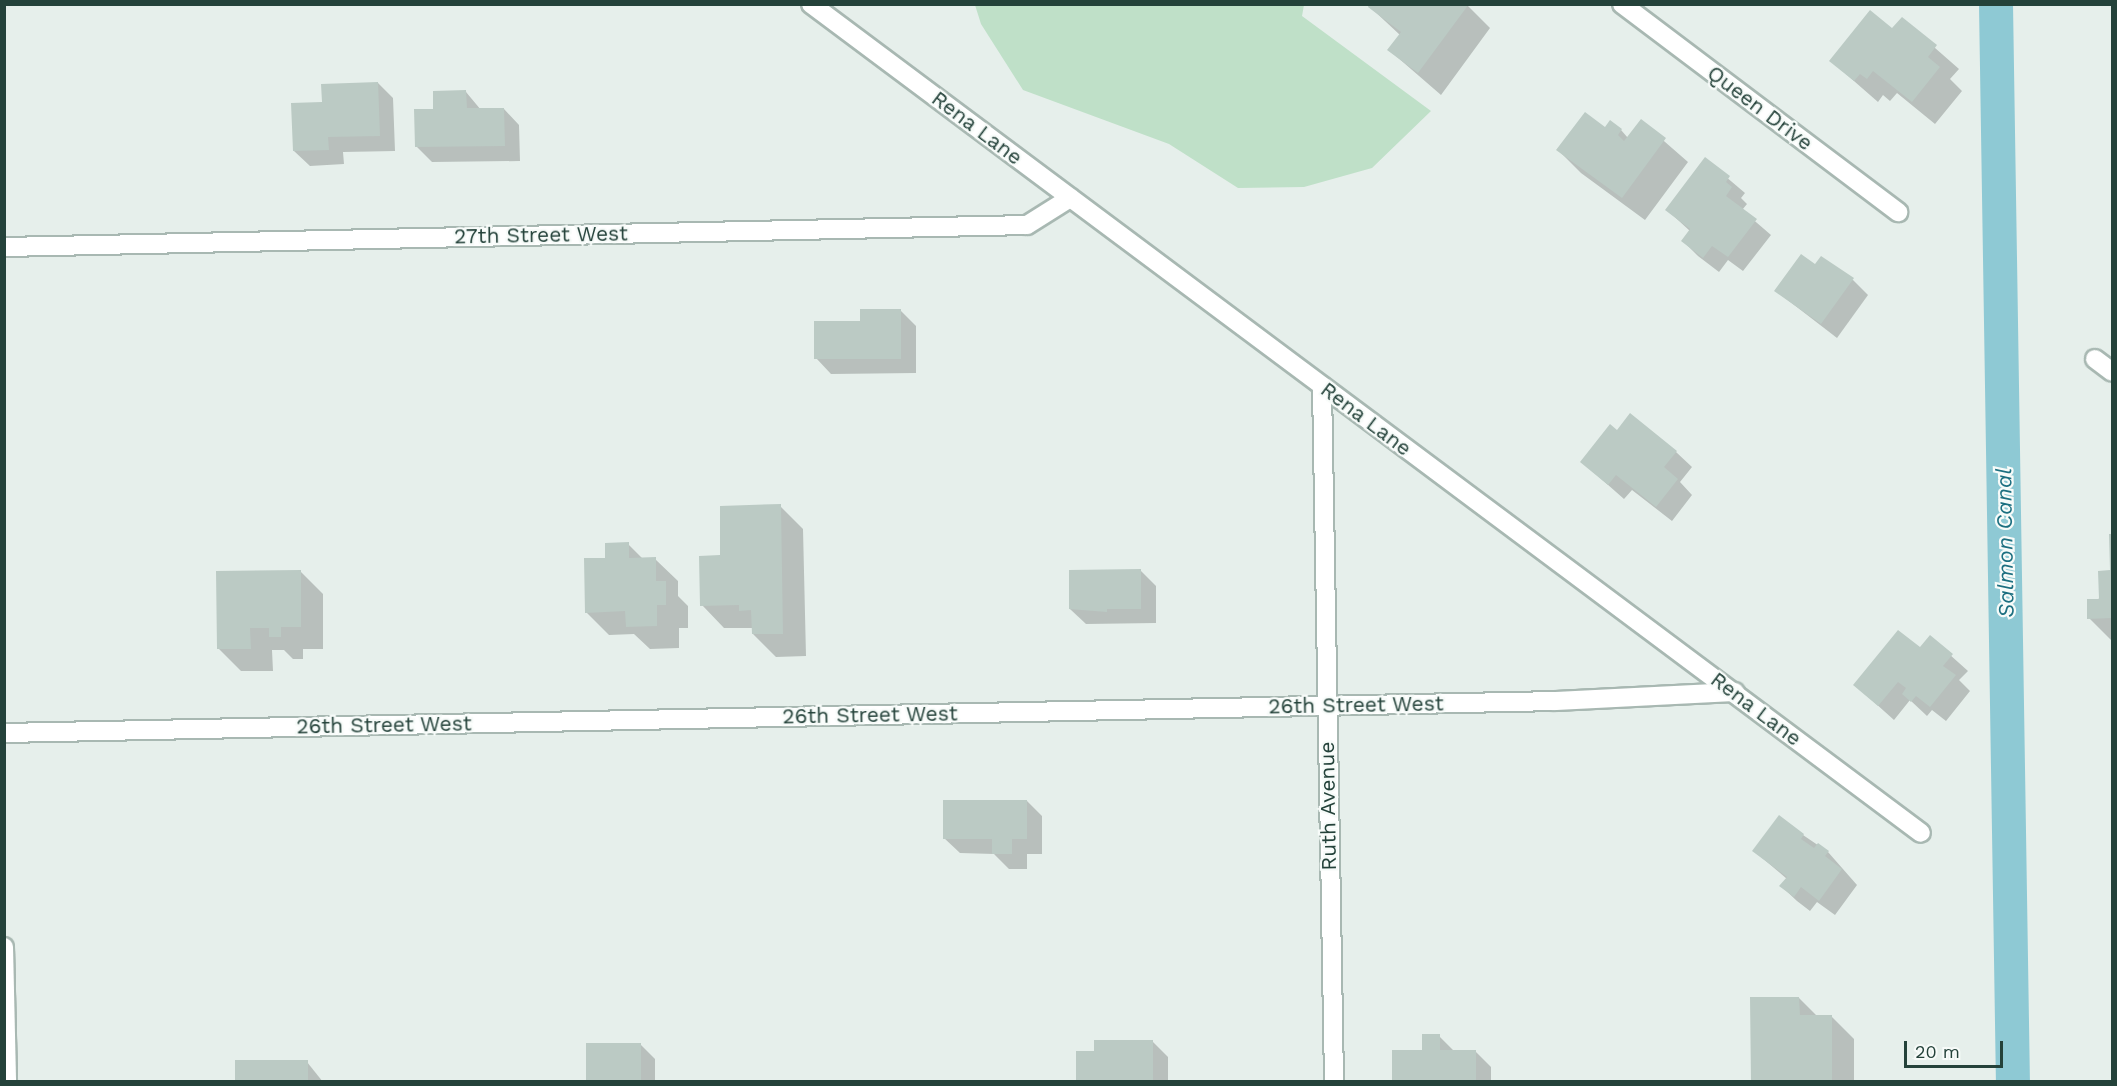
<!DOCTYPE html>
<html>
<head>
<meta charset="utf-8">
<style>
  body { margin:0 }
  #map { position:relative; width:2117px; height:1086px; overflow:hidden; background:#e6efeb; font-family:"Work Sans",sans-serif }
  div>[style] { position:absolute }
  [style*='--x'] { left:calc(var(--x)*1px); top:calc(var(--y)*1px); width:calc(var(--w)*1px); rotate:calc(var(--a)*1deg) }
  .green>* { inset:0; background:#bfe0c8 }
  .shadow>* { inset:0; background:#0003 }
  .canal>* { height:34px; margin:-17px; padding:0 17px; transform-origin:17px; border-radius:17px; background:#8ec9d4 }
  .building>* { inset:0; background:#bbcac4; transform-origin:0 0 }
  .roads { filter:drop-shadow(2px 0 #a8b8b2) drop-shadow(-2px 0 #a8b8b2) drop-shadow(0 2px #a8b8b2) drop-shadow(0 -2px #a8b8b2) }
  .street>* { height:18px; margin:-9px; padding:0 9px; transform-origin:9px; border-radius:9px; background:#fff }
  .secondary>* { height:18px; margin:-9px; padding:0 9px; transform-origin:9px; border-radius:9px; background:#fff }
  span { translate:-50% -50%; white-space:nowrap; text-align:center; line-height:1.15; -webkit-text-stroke:4.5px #f7fbf9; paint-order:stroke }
  .street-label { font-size:21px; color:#24423a }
  .water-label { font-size:22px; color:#1c6f80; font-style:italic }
  .frame { position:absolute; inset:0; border:6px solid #24423a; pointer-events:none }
  .scale { position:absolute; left:1904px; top:1041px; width:99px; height:27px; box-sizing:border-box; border:3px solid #24423a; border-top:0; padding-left:8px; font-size:18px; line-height:21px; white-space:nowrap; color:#24423a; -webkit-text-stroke:4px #f7fbf9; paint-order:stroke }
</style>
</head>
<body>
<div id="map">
  <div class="green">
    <div style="clip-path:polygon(975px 5px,1304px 5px,1302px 16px,1431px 111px,1372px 168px,1304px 187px,1238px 188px,1169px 144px,1023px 90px,981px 24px)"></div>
  </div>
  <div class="shadow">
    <div style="clip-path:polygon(1466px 4px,1490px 28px,1441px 95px,1389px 50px,1400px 35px,1370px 7px)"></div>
    <div style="clip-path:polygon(1902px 19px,1959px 69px,1950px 79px,1962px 91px,1935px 124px,1897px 93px,1890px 101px,1883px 95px,1878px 102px,1831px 61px,1892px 30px)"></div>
    <div style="clip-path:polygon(378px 83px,393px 98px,395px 151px,343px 152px,344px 164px,310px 166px,294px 151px,323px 103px)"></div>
    <div style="clip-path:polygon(466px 92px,481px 110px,504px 109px,519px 125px,520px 161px,432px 162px,416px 146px,435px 110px)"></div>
    <div style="clip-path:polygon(1641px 121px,1688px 162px,1645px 220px,1581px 173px,1558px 150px,1606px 129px,1621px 130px,1628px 138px)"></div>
    <div style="clip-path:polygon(1705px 159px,1745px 193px,1741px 198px,1747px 204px,1742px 210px,1771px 235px,1743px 271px,1728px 260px,1719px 272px,1698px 256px,1683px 241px,1690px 231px,1667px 210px)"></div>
    <div style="clip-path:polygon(1853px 280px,1868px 295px,1837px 338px,1776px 291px)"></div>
    <div style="clip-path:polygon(901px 311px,916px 326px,916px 373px,831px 374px,816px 358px,861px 323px)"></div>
    <div style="clip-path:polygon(1617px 432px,1676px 452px,1692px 467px,1680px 482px,1692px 495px,1672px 521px,1632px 490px,1624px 499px,1582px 462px)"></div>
    <div style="clip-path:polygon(780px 506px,803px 529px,806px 656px,776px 657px,753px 634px,753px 628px,724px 628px,702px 605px,722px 557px)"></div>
    <div style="clip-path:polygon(2112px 535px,2112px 641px,2089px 618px,2112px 572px)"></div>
    <div style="clip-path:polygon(628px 544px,643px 559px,655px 559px,678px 581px,678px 596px,688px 606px,688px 628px,679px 628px,679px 648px,650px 649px,634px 634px,609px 635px,586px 612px,606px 560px)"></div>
    <div style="clip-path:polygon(300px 571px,323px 594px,323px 649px,303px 649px,303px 659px,293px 659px,284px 650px,272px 650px,273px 671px,241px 671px,219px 649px)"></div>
    <div style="clip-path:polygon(1141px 571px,1156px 586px,1156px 623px,1086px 624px,1070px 609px)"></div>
    <div style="clip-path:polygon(1930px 637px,1968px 671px,1959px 680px,1970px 691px,1946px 721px,1932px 710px,1927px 716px,1910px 700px,1894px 720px,1855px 685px,1921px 649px)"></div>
    <div style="clip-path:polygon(1027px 801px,1042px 816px,1042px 854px,1027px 854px,1027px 869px,1009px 869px,994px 854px,960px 853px,944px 838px)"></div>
    <div style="clip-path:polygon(1803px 835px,1828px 852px,1857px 885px,1835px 915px,1817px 902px,1810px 911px,1797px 901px,1781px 886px,1787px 879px,1754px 851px)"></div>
    <div style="clip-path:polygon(1799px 998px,1817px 1016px,1831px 1016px,1854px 1039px,1854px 1082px,1753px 1082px)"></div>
    <div style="clip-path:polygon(1439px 1036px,1454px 1051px,1475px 1051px,1491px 1067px,1491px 1082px,1394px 1082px)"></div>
    <div style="clip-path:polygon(1152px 1041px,1168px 1057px,1168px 1082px,1078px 1082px)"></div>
    <div style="clip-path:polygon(640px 1044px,655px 1059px,655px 1082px,588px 1082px)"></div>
    <div style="clip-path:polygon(307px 1062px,323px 1082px,237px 1082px)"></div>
  </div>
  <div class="canal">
    <div style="--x:1996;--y:4;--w:1078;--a:89.1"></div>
  </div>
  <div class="building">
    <div style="clip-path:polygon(1369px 4px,1469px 4px,1418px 73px,1387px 50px,1401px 32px,1368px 7px)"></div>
    <div style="clip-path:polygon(1870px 10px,1892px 28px,1902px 17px,1937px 45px,1928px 57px,1940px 67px,1912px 102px,1873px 71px,1867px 79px,1860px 74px,1854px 81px,1829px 61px)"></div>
    <div style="clip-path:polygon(378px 82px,380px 136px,328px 137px,329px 150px,293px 151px,291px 103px,322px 102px,321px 84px)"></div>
    <div style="clip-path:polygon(466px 90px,467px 108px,504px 108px,505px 146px,415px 147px,414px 109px,433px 109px,433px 91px)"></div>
    <div style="clip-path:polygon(1585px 112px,1605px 127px,1610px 120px,1622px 129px,1618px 135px,1624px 141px,1641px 119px,1666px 138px,1622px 198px,1556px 150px)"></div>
    <div style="clip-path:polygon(1705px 157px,1730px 176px,1726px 182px,1732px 187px,1726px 196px,1757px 219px,1728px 257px,1712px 246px,1703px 258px,1681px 241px,1690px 229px,1665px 210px)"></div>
    <div style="clip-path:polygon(1801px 254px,1815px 264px,1821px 256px,1854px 278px,1821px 324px,1774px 291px)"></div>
    <div style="clip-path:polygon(860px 309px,901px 309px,901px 359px,814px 359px,814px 321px,860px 321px)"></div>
    <div style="clip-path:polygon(1630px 413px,1677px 451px,1664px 467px,1678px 479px,1656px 507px,1616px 475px,1608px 485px,1580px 462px,1610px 424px,1617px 430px)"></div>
    <div style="clip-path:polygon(781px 504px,783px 634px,752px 634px,751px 610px,739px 611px,739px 605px,700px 606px,699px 556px,720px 555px,720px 506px)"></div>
    <div style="clip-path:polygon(2109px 534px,2112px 534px,2112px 618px,2087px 619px,2087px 599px,2099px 599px,2098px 571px,2110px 570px)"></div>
    <div style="clip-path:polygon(629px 542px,629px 558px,656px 557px,656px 581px,666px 581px,666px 605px,657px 605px,657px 626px,626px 627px,625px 611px,585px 613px,584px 558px,605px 558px,605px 543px)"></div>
    <div style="clip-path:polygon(1141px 569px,1141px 609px,1107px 609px,1107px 612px,1069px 609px,1069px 570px)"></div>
    <div style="clip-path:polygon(301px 570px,301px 627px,281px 627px,281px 637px,269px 637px,269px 628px,250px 628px,251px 649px,217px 649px,216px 571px)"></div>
    <div style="clip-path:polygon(1898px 630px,1920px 647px,1930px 635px,1953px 654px,1943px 666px,1956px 675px,1930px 707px,1916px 696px,1911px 702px,1902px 694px,1906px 688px,1898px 682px,1878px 706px,1853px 685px)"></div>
    <div style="clip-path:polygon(943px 800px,1027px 800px,1027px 839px,1012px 839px,1012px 854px,992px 854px,992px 839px,943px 839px)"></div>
    <div style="clip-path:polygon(1779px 815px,1804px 834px,1801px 839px,1814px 848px,1818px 843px,1829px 851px,1825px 856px,1842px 869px,1819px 901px,1801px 887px,1794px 897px,1779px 886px,1787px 877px,1752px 851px)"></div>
    <div style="clip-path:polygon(1750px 997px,1799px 997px,1800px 1015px,1832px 1015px,1832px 1082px,1751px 1082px)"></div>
    <div style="clip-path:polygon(1422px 1034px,1440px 1034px,1440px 1050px,1476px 1050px,1476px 1082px,1392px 1082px,1392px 1050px,1422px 1050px)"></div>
    <div style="clip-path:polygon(1094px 1040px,1153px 1040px,1153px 1082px,1076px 1082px,1076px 1051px,1094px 1051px)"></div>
    <div style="left:586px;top:1043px;width:55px;height:39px"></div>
    <div style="left:235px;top:1060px;width:73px;height:22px"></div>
  </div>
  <div class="roads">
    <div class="street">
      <div style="--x:811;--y:4;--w:1385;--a:36.75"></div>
      <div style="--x:1622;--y:4;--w:346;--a:37"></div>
      <div style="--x:4;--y:247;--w:1023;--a:-1.23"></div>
      <div style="--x:1027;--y:225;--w:51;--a:-32.1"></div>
      <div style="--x:2095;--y:359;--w:21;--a:37"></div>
      <div style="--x:1322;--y:386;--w:696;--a:89.01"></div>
      <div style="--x:4;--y:733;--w:1551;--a:-1.18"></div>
      <div style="--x:1555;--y:701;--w:180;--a:-2.9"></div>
    </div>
    <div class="secondary">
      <div style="--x:4;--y:947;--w:135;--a:88.7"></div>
    </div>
  </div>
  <div class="street-label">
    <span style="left:1760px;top:108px;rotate:37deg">Queen Drive</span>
    <span style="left:977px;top:128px;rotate:37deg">Rena Lane</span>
    <span style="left:541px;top:235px;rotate:-1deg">27th Street West</span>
    <span style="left:1366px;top:419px;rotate:37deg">Rena Lane</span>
    <span style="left:1356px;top:705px;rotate:-1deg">26th Street West</span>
    <span style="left:1756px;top:709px;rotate:37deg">Rena Lane</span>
    <span style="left:870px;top:715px;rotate:-1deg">26th Street West</span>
    <span style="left:384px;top:725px;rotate:-1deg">26th Street West</span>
    <span style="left:1328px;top:806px;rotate:-91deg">Ruth Avenue</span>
  </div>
  <div class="water-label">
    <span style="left:2005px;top:543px;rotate:-91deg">Salmon Canal</span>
  </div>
  <div class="frame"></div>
  <div class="scale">20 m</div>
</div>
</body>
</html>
